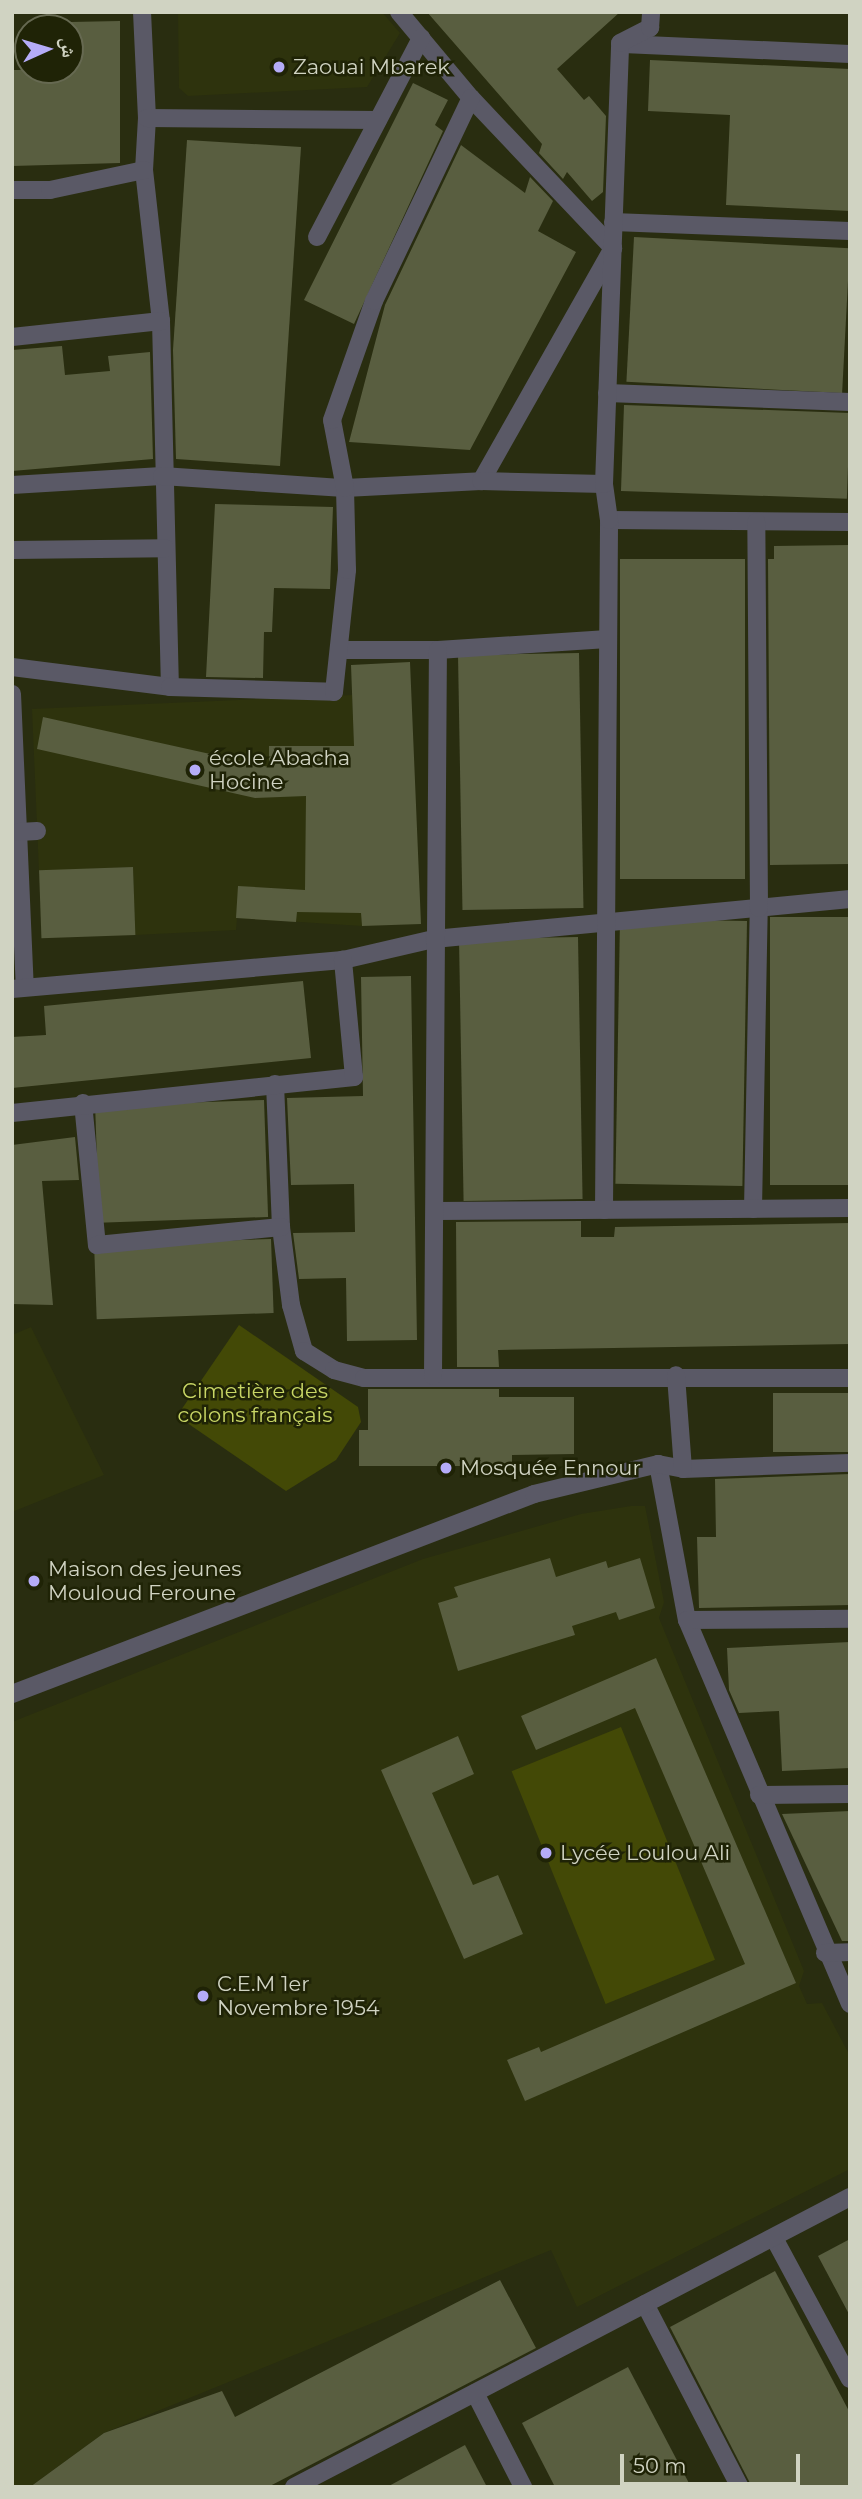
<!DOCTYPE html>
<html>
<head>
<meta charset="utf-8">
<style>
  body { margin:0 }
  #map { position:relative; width:862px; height:2499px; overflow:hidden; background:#292d10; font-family:Montserrat,"Noto Naskh Arabic",sans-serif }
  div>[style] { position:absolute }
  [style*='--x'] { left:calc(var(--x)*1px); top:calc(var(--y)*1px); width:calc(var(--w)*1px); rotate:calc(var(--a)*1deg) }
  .built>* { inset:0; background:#2e330d }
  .green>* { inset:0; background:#434906; transform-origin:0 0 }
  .building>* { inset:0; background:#595e40; transform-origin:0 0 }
  .minor>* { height:18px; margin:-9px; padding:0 9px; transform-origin:9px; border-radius:9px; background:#5a5966 }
  .dots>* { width:19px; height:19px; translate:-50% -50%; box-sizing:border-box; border:4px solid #1f2306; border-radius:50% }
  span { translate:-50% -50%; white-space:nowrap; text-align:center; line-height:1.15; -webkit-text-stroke:5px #1f2306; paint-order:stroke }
  .poi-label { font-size:21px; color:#d0d3c2 }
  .left { translate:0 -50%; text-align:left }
  .park-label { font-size:21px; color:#c8d665 }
  .frame { position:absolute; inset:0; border:14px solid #d0d3c2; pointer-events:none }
  .north { position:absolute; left:14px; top:14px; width:70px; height:70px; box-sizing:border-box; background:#1f2306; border:2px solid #666951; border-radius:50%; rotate:86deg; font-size:19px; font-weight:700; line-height:28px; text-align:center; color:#d0d3c2 }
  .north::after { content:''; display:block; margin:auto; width:24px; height:32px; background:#b5acf8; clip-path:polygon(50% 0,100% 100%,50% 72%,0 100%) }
  .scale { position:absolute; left:620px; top:2454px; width:180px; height:32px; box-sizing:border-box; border:4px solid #d0d3c2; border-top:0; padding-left:9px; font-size:21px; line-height:24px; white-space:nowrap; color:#d0d3c2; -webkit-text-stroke:5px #1f2306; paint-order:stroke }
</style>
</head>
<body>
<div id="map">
  <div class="built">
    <div style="clip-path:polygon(178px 12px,382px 12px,400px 33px,367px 87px,188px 96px,179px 88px)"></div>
    <div style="clip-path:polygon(352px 695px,362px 926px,237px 918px,236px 930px,135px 935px,133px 867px,39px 871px,32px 709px)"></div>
    <div style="clip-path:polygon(31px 1327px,104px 1475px,12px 1512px,12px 1335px)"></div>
    <div style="clip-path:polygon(631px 1506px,645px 1506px,664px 1602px,659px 1618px,804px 1971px,799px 1986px,807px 2004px,822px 2003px,850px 2056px,850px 2169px,577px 2307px,551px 2250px,104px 2433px,30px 2487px,12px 2487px,12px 1722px,423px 1559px,581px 1514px)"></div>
  </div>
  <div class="green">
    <div style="clip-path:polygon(239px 1325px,358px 1407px,361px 1422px,336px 1460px,286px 1491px,177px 1416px)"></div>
    <div style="left:621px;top:1727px;width:251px;height:118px;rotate:68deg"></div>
  </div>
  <div class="building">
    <div style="clip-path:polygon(427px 12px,620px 12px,557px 69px,584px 100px,589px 96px,606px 116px,603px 192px,592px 201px,567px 172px,563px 179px,539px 153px,542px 144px)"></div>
    <div style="clip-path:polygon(120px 21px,120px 163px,12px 166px,12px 70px,70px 70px,70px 22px)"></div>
    <div style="clip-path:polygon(650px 60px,850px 69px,850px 211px,726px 205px,730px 115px,648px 111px)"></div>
    <div style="clip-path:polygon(413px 83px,448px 100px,435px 125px,443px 131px,354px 324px,304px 300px)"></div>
    <div style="clip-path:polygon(187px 140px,301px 147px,280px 466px,176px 459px,173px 350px)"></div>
    <div style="clip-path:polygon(461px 145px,525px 193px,530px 177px,553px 201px,538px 231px,576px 252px,470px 450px,349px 442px,385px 305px)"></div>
    <div style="left:634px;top:237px;width:216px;height:145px;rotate:3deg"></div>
    <div style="clip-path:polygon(62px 346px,65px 375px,110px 371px,108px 356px,150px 352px,153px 459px,12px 471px,12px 350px)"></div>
    <div style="left:624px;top:405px;width:226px;height:86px;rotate:2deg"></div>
    <div style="clip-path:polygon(215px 504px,333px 507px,330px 589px,274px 588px,272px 632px,264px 632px,263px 678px,206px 677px)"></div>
    <div style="clip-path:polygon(850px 545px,850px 864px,770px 865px,768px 559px,774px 559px,774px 546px)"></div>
    <div style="left:745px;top:559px;width:320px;height:125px;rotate:90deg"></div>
    <div style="left:579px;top:653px;width:255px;height:121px;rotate:89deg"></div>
    <div style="clip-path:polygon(410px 662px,421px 924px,362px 926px,361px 913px,297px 912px,296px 922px,236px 918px,238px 886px,305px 890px,306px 796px,255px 798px,37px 749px,43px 717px,269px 767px,269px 746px,354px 746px,351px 665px)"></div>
    <div style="left:133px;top:867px;width:68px;height:94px;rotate:88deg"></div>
    <div style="left:850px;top:917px;width:268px;height:80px;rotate:90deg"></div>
    <div style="left:747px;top:921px;width:265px;height:127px;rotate:91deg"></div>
    <div style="left:578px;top:937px;width:262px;height:119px;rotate:89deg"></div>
    <div style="clip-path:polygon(411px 976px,417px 1340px,347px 1341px,346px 1278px,299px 1279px,293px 1233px,355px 1232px,354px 1184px,291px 1185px,287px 1098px,363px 1096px,361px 977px)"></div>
    <div style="clip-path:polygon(303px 981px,311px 1058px,12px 1088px,12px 1037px,46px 1035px,44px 1006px)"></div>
    <div style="left:264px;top:1100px;width:117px;height:169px;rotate:88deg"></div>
    <div style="clip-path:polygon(75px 1137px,79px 1180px,42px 1181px,53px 1305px,12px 1304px,12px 1145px)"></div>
    <div style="clip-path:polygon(581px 1221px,581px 1237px,614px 1237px,615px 1227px,850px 1223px,850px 1344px,498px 1350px,499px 1367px,457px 1367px,456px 1222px)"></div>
    <div style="left:271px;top:1239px;width:74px;height:177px;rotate:88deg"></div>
    <div style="clip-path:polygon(368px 1389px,499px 1389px,499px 1397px,574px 1397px,574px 1454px,512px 1455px,512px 1466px,359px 1466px,359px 1430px,368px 1430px)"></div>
    <div style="left:850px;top:1393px;width:59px;height:77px;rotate:90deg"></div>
    <div style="clip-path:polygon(850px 1474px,850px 1605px,699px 1608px,697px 1537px,716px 1537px,715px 1479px)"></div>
    <div style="clip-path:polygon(550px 1558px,556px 1577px,606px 1561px,608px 1568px,640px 1558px,655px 1608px,619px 1620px,616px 1612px,572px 1626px,575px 1635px,458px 1671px,438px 1603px,458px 1597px,454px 1587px)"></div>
    <div style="clip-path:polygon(850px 1642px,850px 1768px,782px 1771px,779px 1711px,739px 1713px,729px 1690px,727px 1648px)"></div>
    <div style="clip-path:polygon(656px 1658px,796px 1983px,525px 2101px,507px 2060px,539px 2047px,541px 2052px,745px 1964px,635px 1708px,536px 1750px,521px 1716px)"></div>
    <div style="clip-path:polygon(458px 1736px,474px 1774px,432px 1793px,473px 1885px,498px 1875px,523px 1934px,464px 1959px,381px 1770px)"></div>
    <div style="clip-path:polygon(850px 1811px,850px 1941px,842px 1941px,782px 1814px)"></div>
    <div style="clip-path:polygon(850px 2239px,850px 2316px,818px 2256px)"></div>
    <div style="clip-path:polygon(775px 2271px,850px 2413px,850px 2487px,752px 2487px,670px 2327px)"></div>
    <div style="clip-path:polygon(500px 2280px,536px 2348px,268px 2487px,30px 2487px,104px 2433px,222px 2391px,235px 2417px)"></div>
    <div style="clip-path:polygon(628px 2367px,691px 2487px,555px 2487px,522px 2423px)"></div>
    <div style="clip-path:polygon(465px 2445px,487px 2487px,387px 2487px)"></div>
  </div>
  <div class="minor">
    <div style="--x:142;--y:12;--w:106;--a:87.3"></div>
    <div style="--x:147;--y:118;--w:52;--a:93.3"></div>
    <div style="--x:144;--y:170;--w:152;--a:83.6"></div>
    <div style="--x:161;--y:321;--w:366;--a:88.6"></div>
    <div style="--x:399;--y:12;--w:112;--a:50.1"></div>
    <div style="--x:471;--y:98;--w:207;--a:46.6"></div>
    <div style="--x:613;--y:248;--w:268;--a:119.5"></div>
    <div style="--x:623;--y:44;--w:227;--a:2.5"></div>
    <div style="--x:147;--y:118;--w:231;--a:0.5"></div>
    <div style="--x:12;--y:190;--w:38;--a:0"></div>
    <div style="--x:50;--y:190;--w:96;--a:-12"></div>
    <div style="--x:613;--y:222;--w:237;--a:2.2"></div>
    <div style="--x:317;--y:237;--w:225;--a:-62.4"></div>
    <div style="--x:12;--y:337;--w:150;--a:-6.1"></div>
    <div style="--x:607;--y:393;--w:243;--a:2.1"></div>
    <div style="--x:12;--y:485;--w:150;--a:-3.4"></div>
    <div style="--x:162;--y:476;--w:183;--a:3.8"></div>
    <div style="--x:345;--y:488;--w:136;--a:-2.9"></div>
    <div style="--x:481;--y:481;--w:123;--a:1.4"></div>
    <div style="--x:609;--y:520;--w:241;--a:0.5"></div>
    <div style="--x:12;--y:550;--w:153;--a:-0.7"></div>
    <div style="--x:342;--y:650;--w:96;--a:0"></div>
    <div style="--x:438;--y:650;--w:170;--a:-3.7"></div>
    <div style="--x:12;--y:667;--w:159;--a:7.2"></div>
    <div style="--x:170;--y:687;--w:164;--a:1.7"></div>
    <div style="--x:334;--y:692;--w:123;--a:-83.9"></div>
    <div style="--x:347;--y:570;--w:82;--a:-91.4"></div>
    <div style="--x:345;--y:488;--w:69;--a:-100.8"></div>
    <div style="--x:332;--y:420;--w:126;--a:-70.6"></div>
    <div style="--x:374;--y:301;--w:225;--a:-64.5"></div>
    <div style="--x:12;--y:694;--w:293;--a:87.5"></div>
    <div style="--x:19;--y:832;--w:18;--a:-3"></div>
    <div style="--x:12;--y:989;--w:332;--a:-5"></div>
    <div style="--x:343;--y:960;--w:93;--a:-13"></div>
    <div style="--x:434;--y:939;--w:418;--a:-5.5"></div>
    <div style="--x:275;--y:1084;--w:143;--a:87.6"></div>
    <div style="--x:281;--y:1227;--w:79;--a:82.7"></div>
    <div style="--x:291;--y:1305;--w:48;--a:74.2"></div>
    <div style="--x:304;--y:1351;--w:36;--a:32"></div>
    <div style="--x:334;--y:1370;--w:31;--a:15"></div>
    <div style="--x:364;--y:1378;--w:486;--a:0"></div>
    <div style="--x:83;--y:1103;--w:143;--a:84.4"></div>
    <div style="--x:97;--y:1245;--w:185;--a:-5.6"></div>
    <div style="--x:12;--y:1113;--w:344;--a:-6"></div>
    <div style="--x:354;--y:1077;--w:118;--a:-95.4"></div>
    <div style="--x:753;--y:1209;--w:301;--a:-88.9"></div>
    <div style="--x:759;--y:908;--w:386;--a:-90.4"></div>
    <div style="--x:604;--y:1210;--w:690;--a:-89.58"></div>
    <div style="--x:609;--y:520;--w:36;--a:-98"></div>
    <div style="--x:604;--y:484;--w:441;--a:-87.9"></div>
    <div style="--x:620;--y:43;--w:34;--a:-27"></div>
    <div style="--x:650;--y:28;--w:16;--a:-86"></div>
    <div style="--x:436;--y:1211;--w:414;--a:-0.4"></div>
    <div style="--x:433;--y:1376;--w:726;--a:-89.61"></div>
    <div style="--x:658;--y:1464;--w:159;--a:79.5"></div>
    <div style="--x:687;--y:1620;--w:417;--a:67"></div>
    <div style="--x:683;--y:1469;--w:167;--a:-2.1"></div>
    <div style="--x:687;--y:1620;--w:163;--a:-0.4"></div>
    <div style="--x:12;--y:1694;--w:559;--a:-20.96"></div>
    <div style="--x:534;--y:1494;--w:128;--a:-13.6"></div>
    <div style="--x:658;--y:1464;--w:25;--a:11"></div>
    <div style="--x:683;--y:1469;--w:94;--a:-94.3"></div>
    <div style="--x:759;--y:1795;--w:91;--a:-0.6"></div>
    <div style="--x:825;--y:1953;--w:25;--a:-2"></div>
    <div style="--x:774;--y:2238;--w:160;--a:61.7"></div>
    <div style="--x:645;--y:2304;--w:206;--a:62.6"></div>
    <div style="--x:475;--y:2393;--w:106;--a:62.9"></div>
    <div style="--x:294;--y:2487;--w:627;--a:-27.55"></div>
  </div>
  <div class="dots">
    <div style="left:279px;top:67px;background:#b5acf8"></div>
    <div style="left:195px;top:770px;background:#b5acf8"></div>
    <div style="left:446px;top:1468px;background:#b5acf8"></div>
    <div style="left:34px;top:1581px;background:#b5acf8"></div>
    <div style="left:546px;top:1853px;background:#b5acf8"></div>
    <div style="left:203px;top:1996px;background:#b5acf8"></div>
  </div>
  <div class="poi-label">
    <span class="left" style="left:293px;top:67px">Zaouai Mbarek</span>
    <span class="left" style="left:209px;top:770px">école Abacha<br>Hocine</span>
    <span class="left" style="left:460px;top:1468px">Mosquée Ennour</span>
    <span class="left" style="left:48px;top:1581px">Maison des jeunes<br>Mouloud Feroune</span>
    <span class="left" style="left:560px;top:1853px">Lycée Loulou Ali</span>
    <span class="left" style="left:217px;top:1996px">C.E.M 1er<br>Novembre 1954</span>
  </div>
  <div class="park-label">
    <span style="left:255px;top:1403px">Cimetière des<br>colons français</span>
  </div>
  <div class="frame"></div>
  <div class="north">ش</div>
  <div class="scale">50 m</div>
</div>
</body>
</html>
